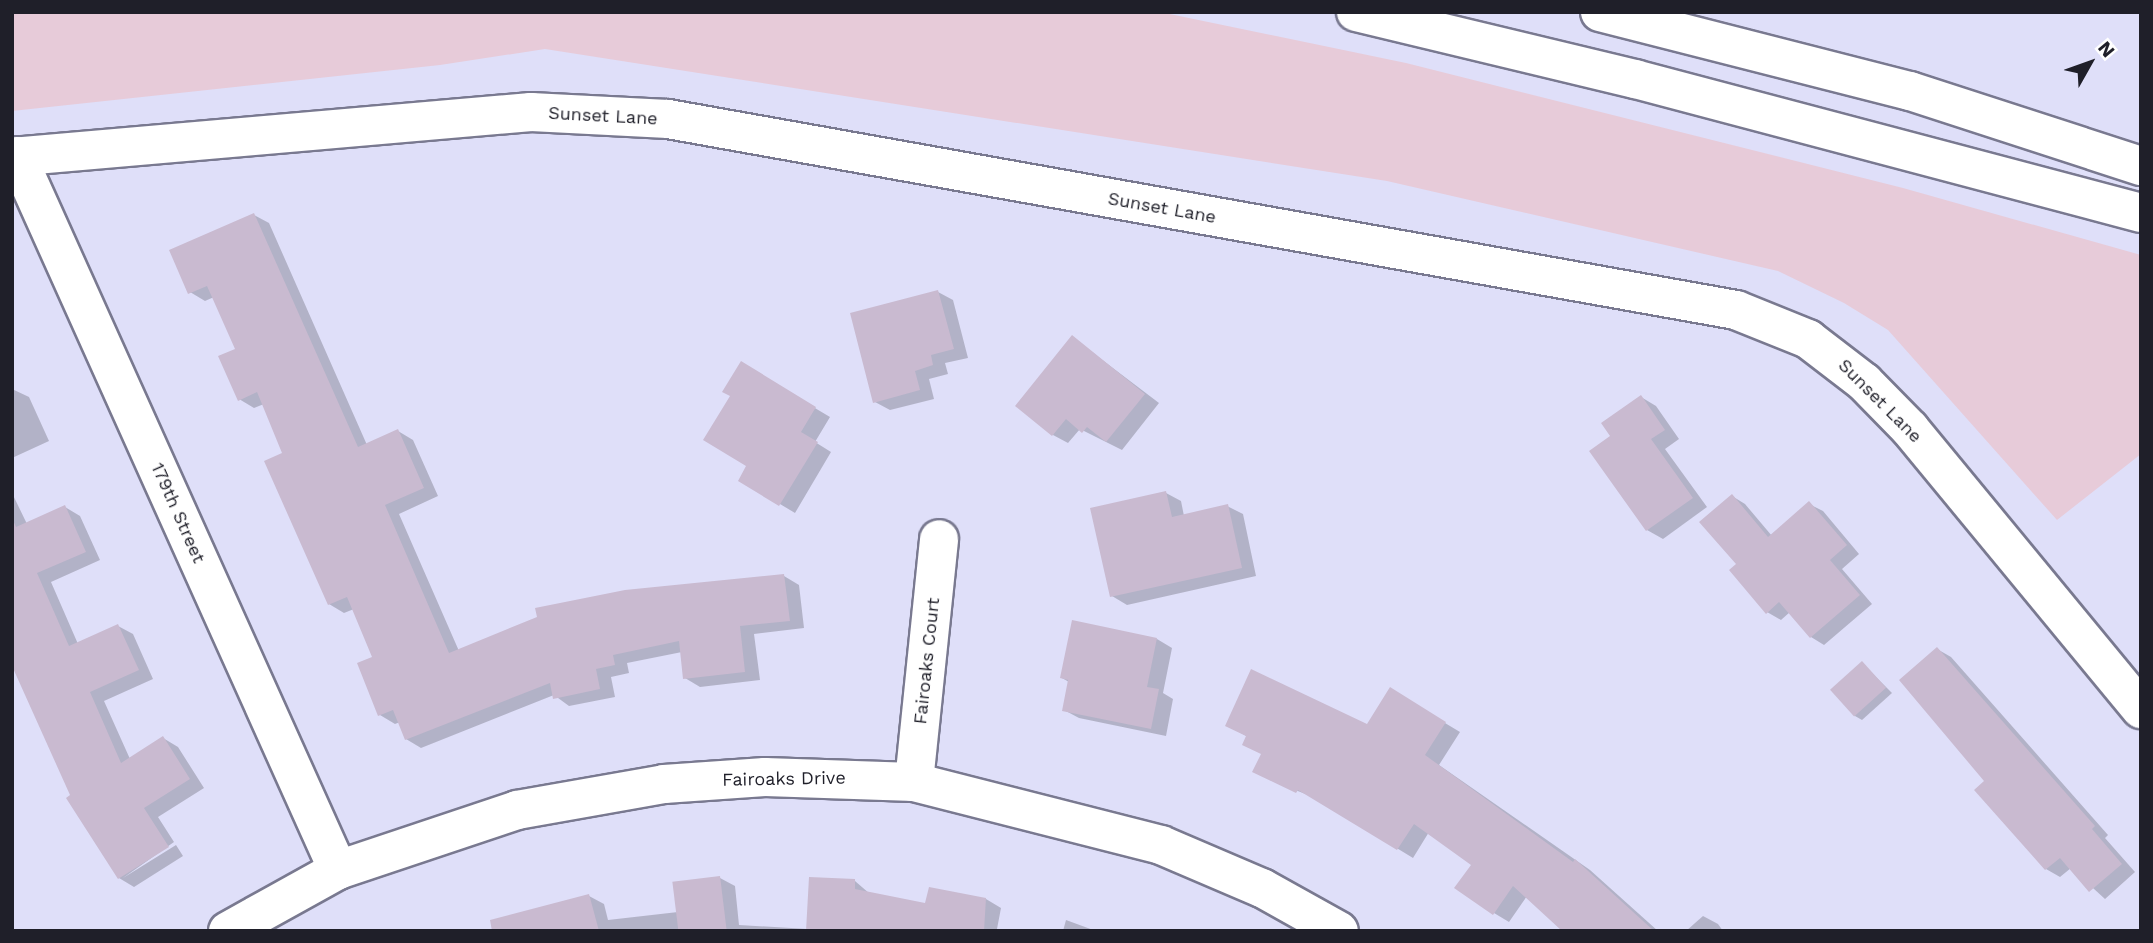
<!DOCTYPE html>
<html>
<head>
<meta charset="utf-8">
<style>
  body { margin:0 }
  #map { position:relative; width:2153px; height:943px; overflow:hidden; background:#dfdff9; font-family:"Work Sans",sans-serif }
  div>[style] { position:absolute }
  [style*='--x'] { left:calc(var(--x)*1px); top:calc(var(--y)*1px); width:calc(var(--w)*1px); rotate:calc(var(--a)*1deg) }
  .green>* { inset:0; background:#e7cbd9 }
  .shadow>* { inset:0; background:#0003 }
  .building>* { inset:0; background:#c9bad0; transform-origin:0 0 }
  .roads { filter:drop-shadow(2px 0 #797990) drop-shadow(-2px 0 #797990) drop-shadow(0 2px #797990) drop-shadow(0 -2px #797990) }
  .street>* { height:38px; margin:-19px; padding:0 19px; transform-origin:19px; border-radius:19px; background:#fff }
  .highway>* { height:38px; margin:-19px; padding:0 19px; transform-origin:19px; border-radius:19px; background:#fff }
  span { translate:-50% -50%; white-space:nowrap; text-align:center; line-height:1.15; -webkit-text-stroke:5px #fff; paint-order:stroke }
  .street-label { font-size:18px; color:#1f1f29 }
  .frame { position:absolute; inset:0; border:14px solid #1f1f29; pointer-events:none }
  .north { position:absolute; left:2055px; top:28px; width:70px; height:70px; -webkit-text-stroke:5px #fff; paint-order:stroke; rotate:50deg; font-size:19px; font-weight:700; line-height:28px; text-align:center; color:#1f1f29 }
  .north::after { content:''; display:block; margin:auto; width:24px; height:32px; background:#1f1f29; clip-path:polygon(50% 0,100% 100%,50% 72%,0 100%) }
</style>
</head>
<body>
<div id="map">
  <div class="green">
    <div style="clip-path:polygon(12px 12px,1160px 12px,1406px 63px,1903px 188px,2141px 255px,2141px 454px,2057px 520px,1888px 330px,1844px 303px,1778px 271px,1387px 181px,545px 49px,440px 65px,12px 111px)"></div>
  </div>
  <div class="shadow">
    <div style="clip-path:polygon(254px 215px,269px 223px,367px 445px,398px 431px,413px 440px,438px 496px,399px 514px,459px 651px,784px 576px,799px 585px,804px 628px,754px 634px,760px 680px,700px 687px,685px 678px,682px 652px,627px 663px,629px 673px,611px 677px,615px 697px,569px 706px,554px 695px,421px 748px,406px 739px,400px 722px,395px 724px,380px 715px,374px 658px,354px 609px,344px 613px,329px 604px,284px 454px,264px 404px,254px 408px,239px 399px,238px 350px,214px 297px,205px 301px,190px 292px)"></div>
    <div style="clip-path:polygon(938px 292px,953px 300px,968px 358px,945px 363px,948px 374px,929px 379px,934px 399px,890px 410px,875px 402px)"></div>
    <div style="clip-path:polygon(1072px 337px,1159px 403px,1122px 450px,1080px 429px,1068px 443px,1053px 435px)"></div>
    <div style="clip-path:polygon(741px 364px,830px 417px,815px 442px,831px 452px,795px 513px,740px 480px,749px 466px,732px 396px)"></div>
    <div style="clip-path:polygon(12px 389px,29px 397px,49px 441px,12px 458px)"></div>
    <div style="clip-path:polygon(1641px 397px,1656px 406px,1679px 439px,1665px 449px,1707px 507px,1663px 539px,1647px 530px,1592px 451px,1613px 437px)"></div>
    <div style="clip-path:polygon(12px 493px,27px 524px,65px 507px,80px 516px,100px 560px,51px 582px,78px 644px,118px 626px,133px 634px,153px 679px,104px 701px,130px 759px,163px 738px,178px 747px,204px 788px,158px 817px,174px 842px,123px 878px,176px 845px,183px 856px,134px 887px,119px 878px,72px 796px,12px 662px)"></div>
    <div style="clip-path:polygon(1166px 493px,1181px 501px,1184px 516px,1227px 506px,1243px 514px,1256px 576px,1127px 605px,1112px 596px)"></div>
    <div style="clip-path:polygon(1732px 496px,1745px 504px,1772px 536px,1809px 504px,1823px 511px,1859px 554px,1842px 569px,1872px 604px,1824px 645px,1811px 637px,1790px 612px,1781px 620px,1767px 612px,1738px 565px)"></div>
    <div style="clip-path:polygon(1157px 639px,1172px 648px,1163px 693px,1173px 699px,1166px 736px,1079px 718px,1064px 710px,1069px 682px,1062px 678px)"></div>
    <div style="clip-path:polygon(1937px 649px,1951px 657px,2108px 835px,2105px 838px,2135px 872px,2105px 899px,2071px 868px,2060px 877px,2046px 869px,1976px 790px,1986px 781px)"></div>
    <div style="clip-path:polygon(1862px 663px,1892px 693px,1862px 720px,1855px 716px)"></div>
    <div style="clip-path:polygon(1390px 690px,1460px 732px,1439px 765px,1590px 870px,1658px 931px,1564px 931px,1527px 896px,1509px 922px,1494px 913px,1473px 864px,1429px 832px,1413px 858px,1313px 797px,1270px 780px,1262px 754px,1248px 737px,1227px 725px,1367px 726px)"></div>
    <div style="clip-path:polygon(720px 878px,735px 886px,739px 925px,808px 929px,855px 881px,870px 894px,927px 906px,986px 899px,1001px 908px,997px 929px,1002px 931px,524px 931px,589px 896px,604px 904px,608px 920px,678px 912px)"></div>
    <div style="clip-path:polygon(1703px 916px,1718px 924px,1723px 931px,1686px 931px)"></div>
    <div style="clip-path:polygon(1066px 920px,1096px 931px,1063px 931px)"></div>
  </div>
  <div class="building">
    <div style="clip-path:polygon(254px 213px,358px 447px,398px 429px,424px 488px,385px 505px,449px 653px,537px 617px,535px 608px,625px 590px,784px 574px,790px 621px,740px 626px,745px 672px,683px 679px,679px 641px,613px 655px,615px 665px,596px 669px,600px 689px,553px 699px,550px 683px,405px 740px,393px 710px,378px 716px,357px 663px,372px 657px,347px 597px,328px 605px,264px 461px,282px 453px,257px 392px,238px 401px,218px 356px,235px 349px,207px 286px,188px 294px,169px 250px)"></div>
    <div style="clip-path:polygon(938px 290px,954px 349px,931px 355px,933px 365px,915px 371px,920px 390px,873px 403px,850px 313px)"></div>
    <div style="clip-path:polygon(1072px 335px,1145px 394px,1106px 442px,1087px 427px,1082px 433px,1066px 419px,1052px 436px,1015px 406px)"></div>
    <div style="clip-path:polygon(741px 361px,816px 407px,801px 432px,818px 442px,779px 506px,738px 481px,746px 466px,703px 440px,730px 396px,722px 392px)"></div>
    <div style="clip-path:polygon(1641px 395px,1665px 430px,1651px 439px,1693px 498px,1646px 531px,1589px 451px,1610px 436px,1601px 423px)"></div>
    <div style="clip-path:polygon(1166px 491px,1172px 517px,1228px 504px,1242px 568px,1110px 597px,1090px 508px)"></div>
    <div style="clip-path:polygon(1732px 494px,1768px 537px,1809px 501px,1847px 545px,1830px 560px,1860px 595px,1810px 638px,1779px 602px,1766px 614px,1729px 570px,1736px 564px,1699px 522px)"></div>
    <div style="clip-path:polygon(65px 505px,86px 552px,37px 573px,69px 646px,118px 624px,139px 670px,90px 692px,121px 763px,163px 736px,190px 779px,144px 808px,169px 847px,118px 879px,66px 798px,70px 795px,12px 666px,12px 518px,16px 527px)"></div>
    <div style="clip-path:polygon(1072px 620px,1157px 638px,1147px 687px,1159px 689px,1151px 729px,1062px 711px,1068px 680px,1060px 678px)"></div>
    <div style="clip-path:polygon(1937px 647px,2095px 826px,2092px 829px,2122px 864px,2089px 892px,2060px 858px,2045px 870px,1974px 790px,1984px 781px,1899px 680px)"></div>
    <div style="left:1862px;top:661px;width:36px;height:43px;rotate:48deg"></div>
    <div style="clip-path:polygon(1251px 669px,1367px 724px,1390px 687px,1446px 722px,1425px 755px,1573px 862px,1575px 859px,1654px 931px,1562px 931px,1513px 886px,1493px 915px,1454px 888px,1471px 865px,1414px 824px,1397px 850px,1298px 790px,1296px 793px,1252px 772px,1261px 754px,1242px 745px,1246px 736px,1225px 726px)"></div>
    <div style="left:720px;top:876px;width:55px;height:48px;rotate:83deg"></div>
    <div style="clip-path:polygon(809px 877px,855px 879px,855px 889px,925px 903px,929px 887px,986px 898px,984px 931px,806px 931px)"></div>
    <div style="clip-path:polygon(589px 894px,599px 931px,492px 931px,490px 920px)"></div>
  </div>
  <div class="roads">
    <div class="street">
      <div style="--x:17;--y:156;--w:783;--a:65.79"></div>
      <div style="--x:12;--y:157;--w:521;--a:-4.96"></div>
      <div style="--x:531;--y:112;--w:137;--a:2.9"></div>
      <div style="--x:668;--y:119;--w:1085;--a:10.14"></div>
      <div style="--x:1736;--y:310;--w:78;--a:21.9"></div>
      <div style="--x:1808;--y:339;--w:71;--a:37.5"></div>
      <div style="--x:1864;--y:382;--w:66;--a:45.6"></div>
      <div style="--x:1910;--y:429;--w:363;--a:50.5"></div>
      <div style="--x:914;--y:782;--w:244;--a:-84.1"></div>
      <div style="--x:228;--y:931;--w:126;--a:-29"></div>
      <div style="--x:338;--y:870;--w:189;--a:-18.5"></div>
      <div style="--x:517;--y:810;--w:149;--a:-10"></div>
      <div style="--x:664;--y:784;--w:101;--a:-4"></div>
      <div style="--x:765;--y:777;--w:149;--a:1.9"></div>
      <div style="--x:914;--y:782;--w:255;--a:14.3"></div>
      <div style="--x:1161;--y:845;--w:110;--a:23.1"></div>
      <div style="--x:1262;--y:888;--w:88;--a:29.2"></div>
    </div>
    <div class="highway">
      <div style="--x:1356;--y:12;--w:287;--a:13.5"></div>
      <div style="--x:1635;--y:79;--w:523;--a:14.83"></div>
      <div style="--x:1600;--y:12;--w:320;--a:14.3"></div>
      <div style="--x:1910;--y:91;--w:243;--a:18"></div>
    </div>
  </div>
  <div class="street-label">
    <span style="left:603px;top:116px;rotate:3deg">Sunset Lane</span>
    <span style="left:1162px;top:208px;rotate:10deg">Sunset Lane</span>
    <span style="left:1880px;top:401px;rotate:45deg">Sunset Lane</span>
    <span style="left:178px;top:513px;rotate:66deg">179th Street</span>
    <span style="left:927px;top:661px;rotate:-84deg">Fairoaks Court</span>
    <span style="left:784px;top:779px;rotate:-1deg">Fairoaks Drive</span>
  </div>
  <div class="frame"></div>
  <div class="north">N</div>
</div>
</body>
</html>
